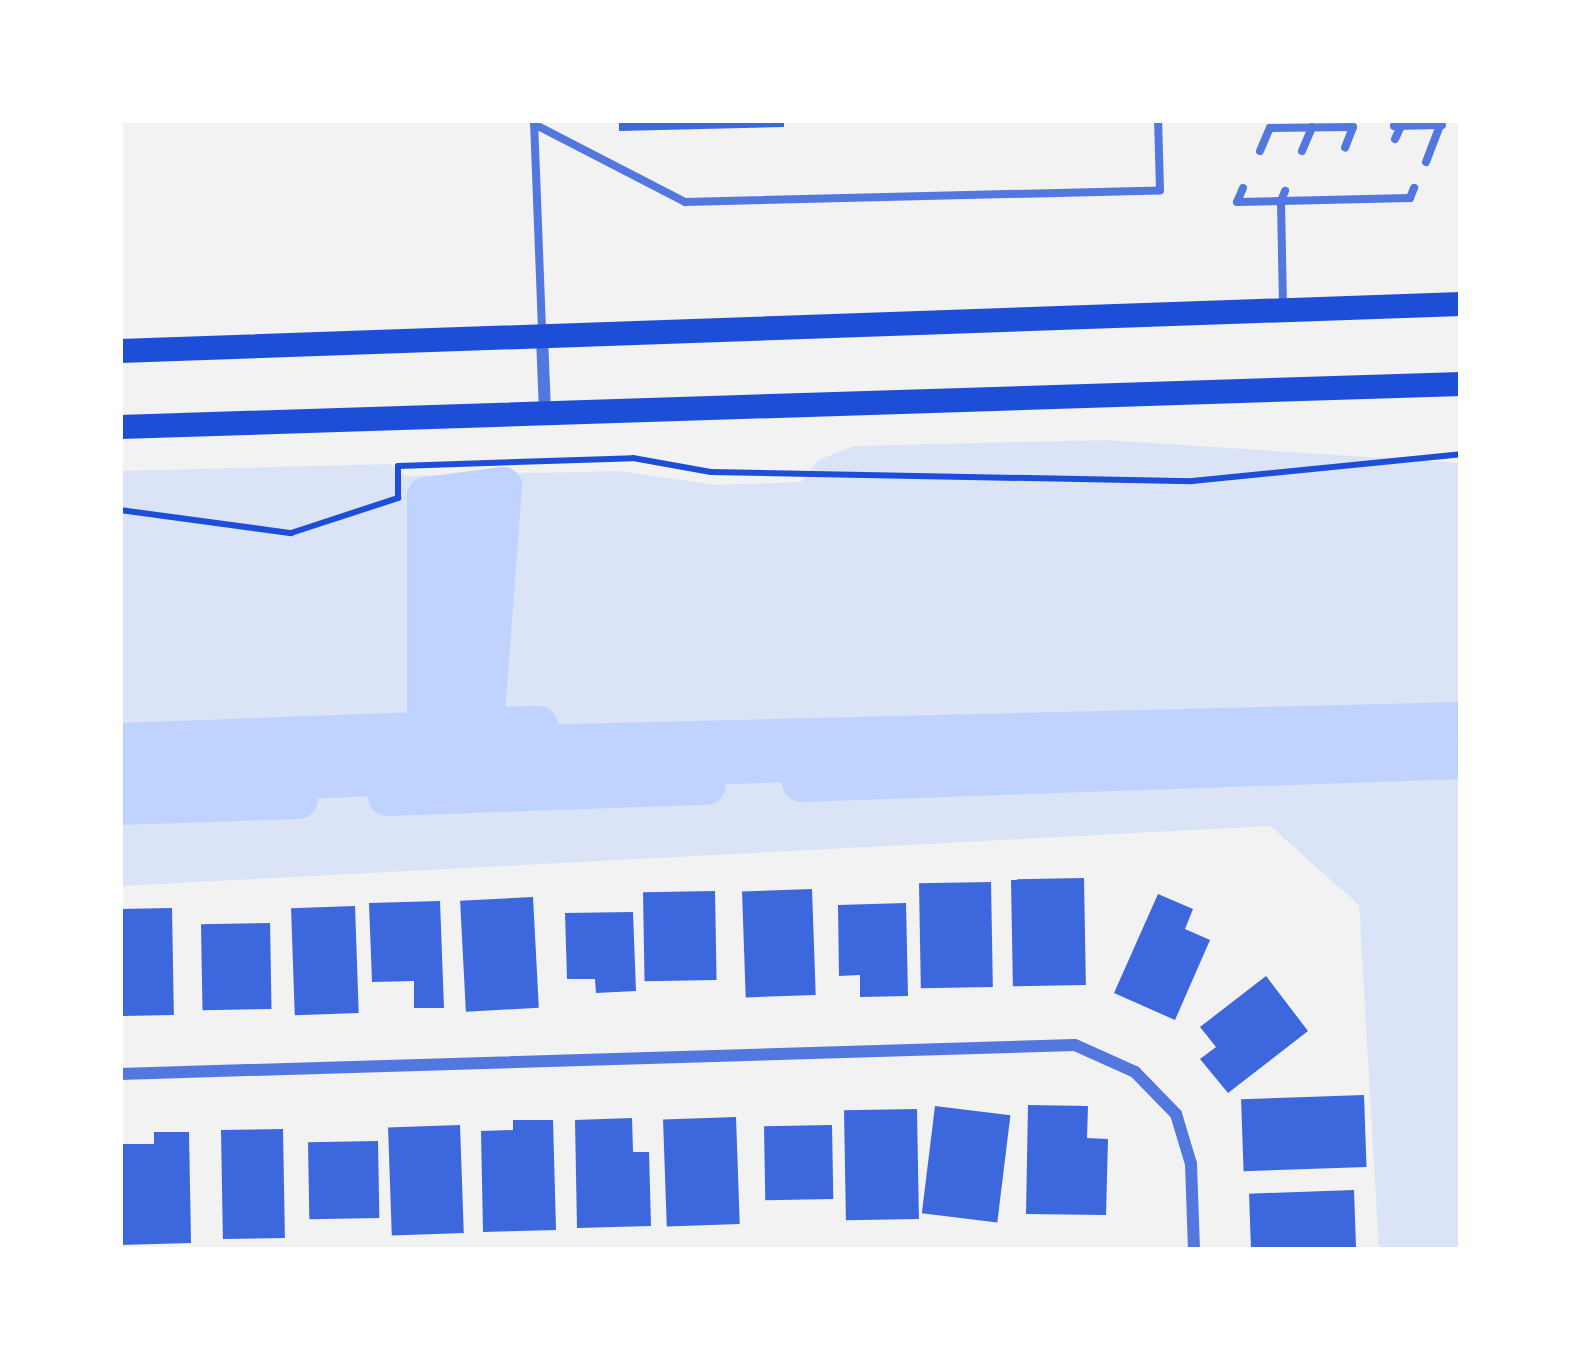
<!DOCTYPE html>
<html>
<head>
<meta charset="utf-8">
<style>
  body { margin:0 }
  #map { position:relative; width:1581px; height:1370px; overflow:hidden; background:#f2f2f2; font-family:"Work Sans",sans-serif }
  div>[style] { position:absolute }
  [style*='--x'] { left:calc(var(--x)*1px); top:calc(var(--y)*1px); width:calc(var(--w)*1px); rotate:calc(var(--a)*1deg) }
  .green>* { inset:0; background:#dbe4f7 }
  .water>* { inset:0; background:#bfd3fe }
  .canal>* { height:39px; margin:-19.5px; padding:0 19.5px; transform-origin:19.5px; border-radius:19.5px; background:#bfd3fe }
  .building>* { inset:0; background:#3d67dc; transform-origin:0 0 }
  .path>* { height:6px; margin:-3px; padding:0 3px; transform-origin:3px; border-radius:3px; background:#1d4ed8 }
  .service>* { height:8px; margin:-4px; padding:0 4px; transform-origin:4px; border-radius:4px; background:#5277de }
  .minor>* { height:12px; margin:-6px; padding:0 6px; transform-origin:6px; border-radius:6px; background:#5277de }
  .primary>* { height:24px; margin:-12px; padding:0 12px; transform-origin:12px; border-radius:12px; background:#1d4ed8 }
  span { translate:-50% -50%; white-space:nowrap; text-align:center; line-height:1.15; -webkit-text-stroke:9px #fff; paint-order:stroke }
  .frame { position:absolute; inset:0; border:123px solid #fff; pointer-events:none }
</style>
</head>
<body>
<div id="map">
  <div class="green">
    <div style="clip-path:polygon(1106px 440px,1461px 463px,1461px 1250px,1379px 1250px,1359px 905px,1270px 826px,120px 886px,120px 471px,390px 464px,405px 476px,619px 471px,716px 485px,801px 482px,818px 460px,854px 446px)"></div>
  </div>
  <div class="water">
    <div style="clip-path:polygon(502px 486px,485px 726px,1461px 702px,1461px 759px,120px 805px,120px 742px,425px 731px,426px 496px)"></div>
  </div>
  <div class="canal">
    <div style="--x:120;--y:742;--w:306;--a:-2.1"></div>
    <div style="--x:426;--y:731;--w:235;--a:-90"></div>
    <div style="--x:426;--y:496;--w:77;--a:-7.5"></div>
    <div style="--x:502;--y:486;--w:241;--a:94.3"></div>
    <div style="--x:484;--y:726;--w:54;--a:-1.1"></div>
    <div style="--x:801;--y:782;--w:660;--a:-2"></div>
    <div style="--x:387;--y:796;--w:319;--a:-2"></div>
    <div style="--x:120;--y:805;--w:178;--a:-1.9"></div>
  </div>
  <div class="building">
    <div style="clip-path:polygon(619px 120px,784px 120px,784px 127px,619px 131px)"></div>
    <div style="left:1084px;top:878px;width:107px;height:73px;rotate:89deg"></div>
    <div style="left:991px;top:882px;width:105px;height:72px;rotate:89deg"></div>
    <div style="left:812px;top:889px;width:106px;height:70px;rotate:88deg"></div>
    <div style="left:715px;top:891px;width:89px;height:72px;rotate:89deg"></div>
    <div style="clip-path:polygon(1158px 894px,1193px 909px,1185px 929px,1210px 940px,1175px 1020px,1114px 993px)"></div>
    <div style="left:533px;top:897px;width:111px;height:73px;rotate:87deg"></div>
    <div style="clip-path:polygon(440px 901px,444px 1008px,414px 1008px,414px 981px,372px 982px,369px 903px)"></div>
    <div style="clip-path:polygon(906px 903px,908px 996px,860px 997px,860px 975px,839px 976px,838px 905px)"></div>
    <div style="left:355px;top:906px;width:107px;height:64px;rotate:88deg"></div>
    <div style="left:172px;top:908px;width:107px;height:52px;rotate:89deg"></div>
    <div style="clip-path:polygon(633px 912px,636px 991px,596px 993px,595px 979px,567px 979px,565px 913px)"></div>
    <div style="left:270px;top:923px;width:86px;height:69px;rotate:89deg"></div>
    <div style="clip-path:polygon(1266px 976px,1308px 1031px,1228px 1093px,1200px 1059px,1216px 1047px,1200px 1027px)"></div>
    <div style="left:1364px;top:1095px;width:72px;height:123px;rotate:88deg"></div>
    <div style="clip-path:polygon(1028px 1105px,1088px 1106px,1087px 1138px,1108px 1139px,1106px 1215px,1026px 1214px)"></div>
    <div style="left:935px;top:1106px;width:76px;height:108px;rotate:7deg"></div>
    <div style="left:917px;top:1109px;width:110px;height:73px;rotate:89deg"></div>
    <div style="left:736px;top:1117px;width:107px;height:73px;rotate:88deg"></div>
    <div style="clip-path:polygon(632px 1118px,633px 1152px,649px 1152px,651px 1226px,577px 1228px,575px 1120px)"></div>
    <div style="clip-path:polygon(513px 1120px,553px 1120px,556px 1230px,483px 1232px,481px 1131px,513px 1130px)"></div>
    <div style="left:460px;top:1125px;width:108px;height:72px;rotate:88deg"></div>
    <div style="left:832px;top:1125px;width:74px;height:68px;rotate:89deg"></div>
    <div style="left:283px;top:1129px;width:109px;height:62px;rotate:89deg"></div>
    <div style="clip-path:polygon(154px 1132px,189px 1132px,191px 1243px,120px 1245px,120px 1144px,154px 1144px)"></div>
    <div style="left:378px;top:1141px;width:77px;height:70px;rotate:89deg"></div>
    <div style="left:1354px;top:1190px;width:60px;height:105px;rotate:88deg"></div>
  </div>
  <div class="path">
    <div style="--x:120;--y:510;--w:173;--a:7.7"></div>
    <div style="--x:291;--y:533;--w:113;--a:-18.1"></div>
    <div style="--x:398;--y:498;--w:32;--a:-90"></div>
    <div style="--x:398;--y:466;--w:235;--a:-1.9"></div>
    <div style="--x:633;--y:458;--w:79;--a:10.2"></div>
    <div style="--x:711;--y:472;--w:481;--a:1.1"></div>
    <div style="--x:1192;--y:481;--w:270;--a:-5.7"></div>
  </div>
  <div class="service">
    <div style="--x:534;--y:121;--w:213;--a:87.8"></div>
    <div style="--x:534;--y:124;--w:170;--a:27.3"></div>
    <div style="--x:685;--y:202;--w:475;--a:-1.4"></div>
    <div style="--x:1160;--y:190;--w:70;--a:-91.6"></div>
    <div style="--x:1394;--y:126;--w:48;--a:-1.2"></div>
    <div style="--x:1395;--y:139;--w:14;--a:-65"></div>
    <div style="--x:1260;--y:151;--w:25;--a:-67"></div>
    <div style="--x:1270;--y:128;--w:83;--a:-0.7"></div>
    <div style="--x:1353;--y:127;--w:22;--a:111"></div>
    <div style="--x:1302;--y:151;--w:26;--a:-67"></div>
    <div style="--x:1426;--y:162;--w:45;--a:-69.1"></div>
    <div style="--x:1243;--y:188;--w:15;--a:113"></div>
    <div style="--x:1237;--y:202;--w:44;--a:-1.3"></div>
    <div style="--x:1281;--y:201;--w:11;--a:-68"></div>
    <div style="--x:1283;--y:306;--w:105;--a:-91.1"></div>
    <div style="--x:1281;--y:201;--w:129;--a:-1.3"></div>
    <div style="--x:1410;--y:198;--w:11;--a:-68"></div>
  </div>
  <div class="minor">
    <div style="--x:542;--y:337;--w:74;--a:87.7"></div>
    <div style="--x:120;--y:1074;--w:955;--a:-1.74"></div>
    <div style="--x:1075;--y:1045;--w:66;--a:24.2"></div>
    <div style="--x:1135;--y:1072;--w:59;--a:45.7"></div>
    <div style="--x:1176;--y:1114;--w:52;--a:73.3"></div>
    <div style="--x:1191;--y:1164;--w:86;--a:88"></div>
  </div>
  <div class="primary">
    <div style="--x:120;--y:351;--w:1342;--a:-2.01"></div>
    <div style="--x:120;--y:427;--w:1342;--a:-1.84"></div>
  </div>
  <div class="frame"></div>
</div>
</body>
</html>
